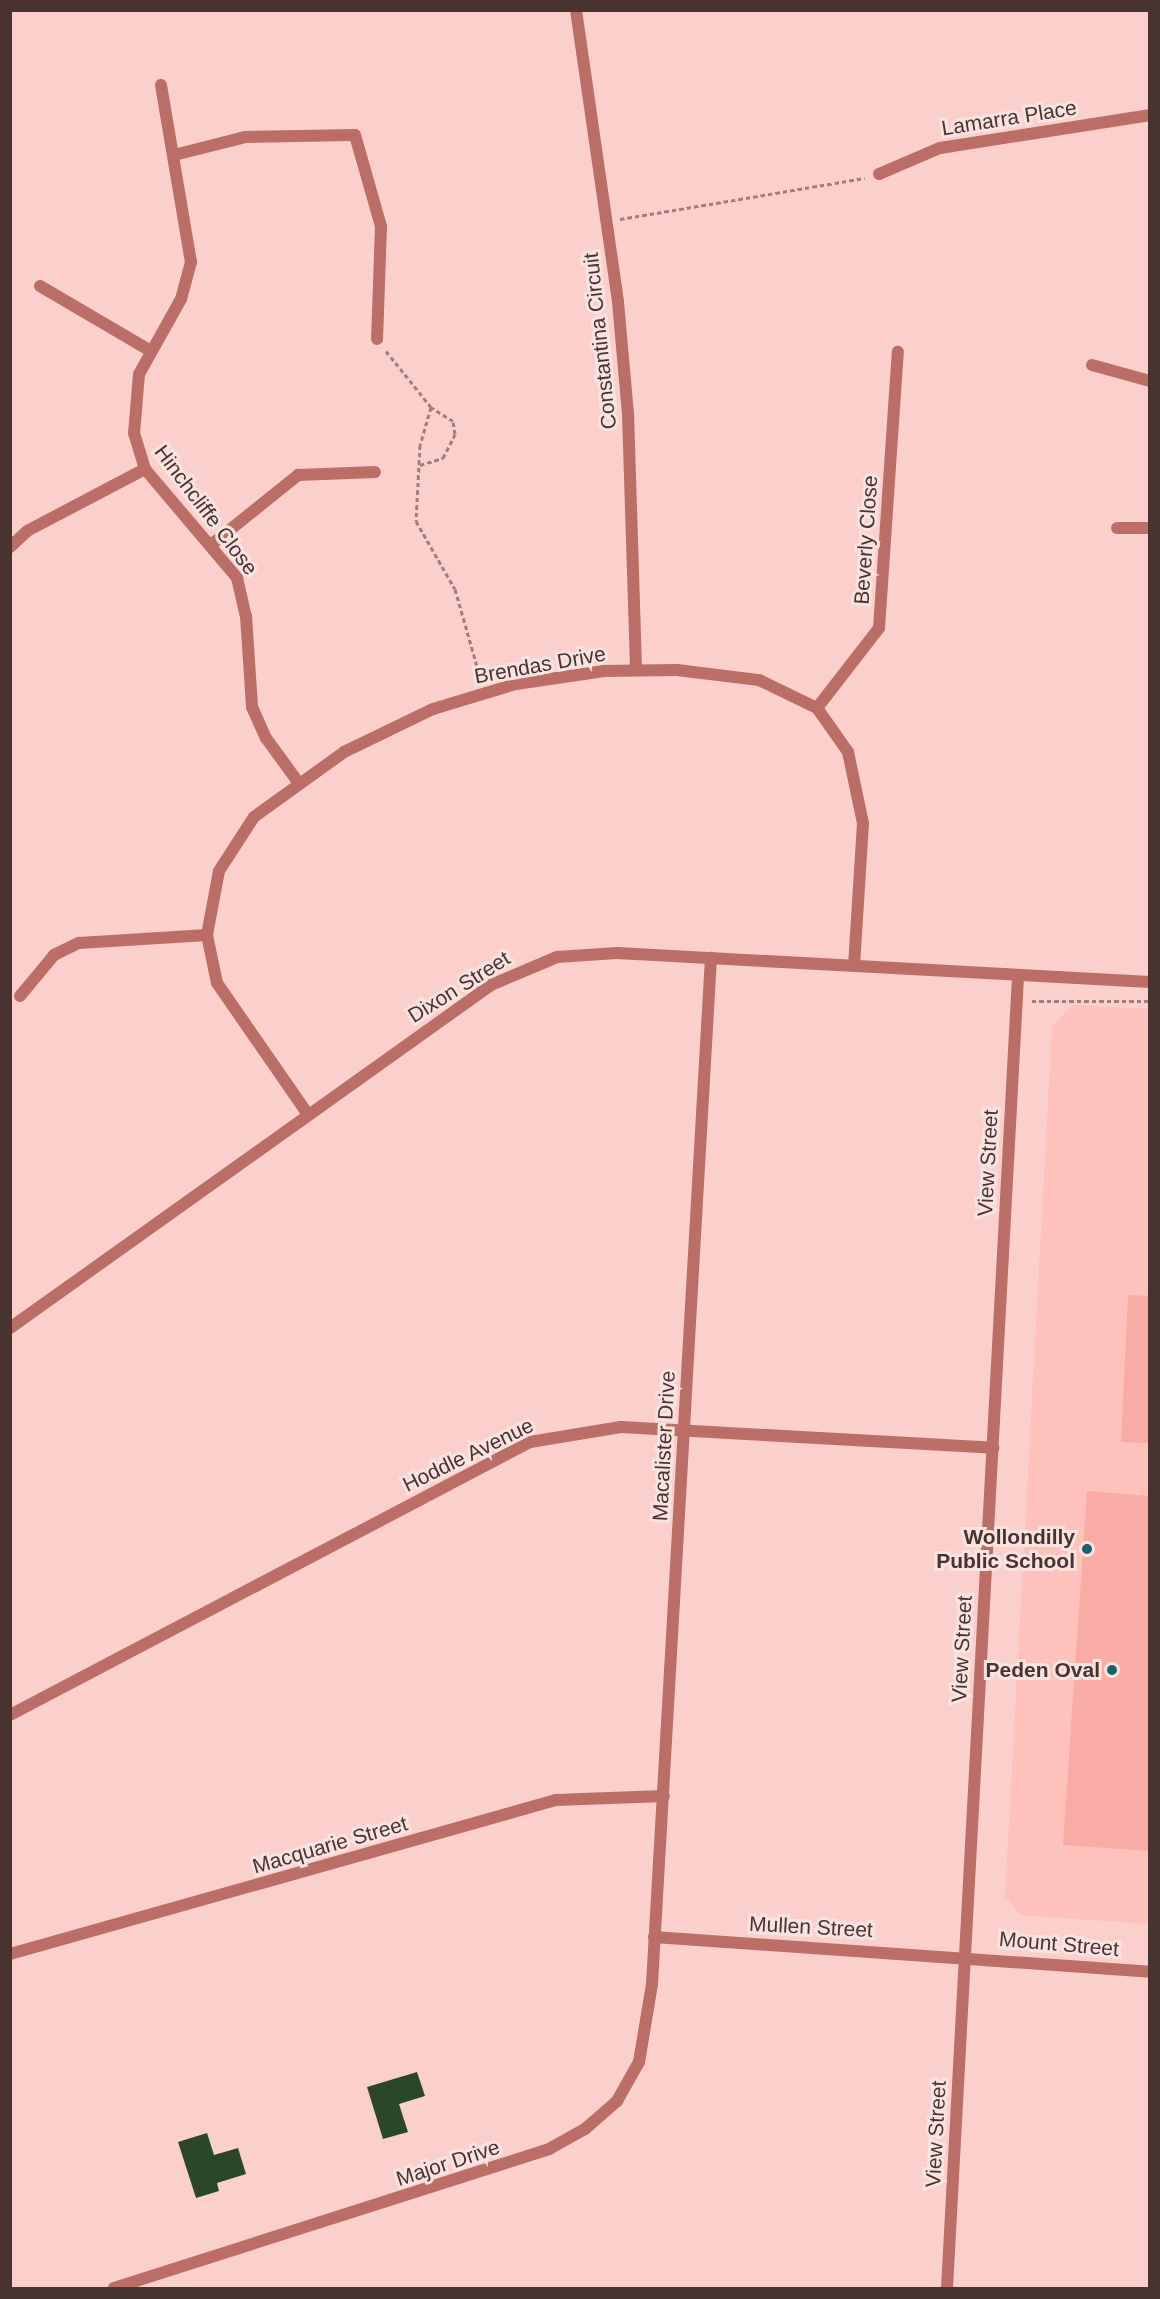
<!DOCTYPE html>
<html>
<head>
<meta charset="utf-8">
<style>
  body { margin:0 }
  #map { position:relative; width:1160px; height:2299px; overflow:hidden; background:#fbd0cc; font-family:Helvetica,sans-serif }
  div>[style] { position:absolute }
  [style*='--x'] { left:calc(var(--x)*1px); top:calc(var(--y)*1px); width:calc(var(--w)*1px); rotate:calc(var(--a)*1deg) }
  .built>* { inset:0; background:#fec1bc }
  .green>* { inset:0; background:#f9aba5 }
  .building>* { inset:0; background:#2a472a }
  .path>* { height:3px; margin-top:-1.5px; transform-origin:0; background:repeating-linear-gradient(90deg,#9f7f7c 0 4.5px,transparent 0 7.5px) }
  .minor>* { height:12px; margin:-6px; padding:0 6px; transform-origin:6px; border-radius:6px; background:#bb6d68 }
  .tertiary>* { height:12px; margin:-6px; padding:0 6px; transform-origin:6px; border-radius:6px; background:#bb6d68 }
  .dots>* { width:16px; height:16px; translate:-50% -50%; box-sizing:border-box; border:3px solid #f9e3e1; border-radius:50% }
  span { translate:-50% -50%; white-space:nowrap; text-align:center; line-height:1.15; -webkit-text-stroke:6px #f9e3e1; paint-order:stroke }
  .street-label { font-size:21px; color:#483331 }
  .poi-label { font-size:21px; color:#483331; font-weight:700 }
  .right { translate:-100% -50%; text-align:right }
  .frame { position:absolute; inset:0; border:12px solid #483331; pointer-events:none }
</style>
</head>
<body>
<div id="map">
  <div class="built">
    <div style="clip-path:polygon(1073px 1005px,1149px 1009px,1149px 1924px,1020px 1915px,1005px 1896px,1052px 1027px)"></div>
  </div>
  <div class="green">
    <div style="clip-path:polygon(1128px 1295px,1149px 1296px,1149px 1443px,1121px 1442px)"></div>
    <div style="clip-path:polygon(1087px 1491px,1149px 1496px,1149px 1851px,1063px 1845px)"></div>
  </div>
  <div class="building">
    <div style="clip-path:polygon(417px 2072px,425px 2096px,399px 2104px,408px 2132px,383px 2139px,367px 2087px)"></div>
    <div style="clip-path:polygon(207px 2133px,214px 2155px,238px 2148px,246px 2174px,217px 2183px,219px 2191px,196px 2198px,178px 2142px)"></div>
  </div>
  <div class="path">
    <div style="--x:620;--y:219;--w:248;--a:-9.5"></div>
    <div style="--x:386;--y:351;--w:72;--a:51.2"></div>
    <div style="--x:431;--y:407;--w:40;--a:106"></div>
    <div style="--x:420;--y:445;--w:76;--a:93"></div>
    <div style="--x:416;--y:521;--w:78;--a:60.2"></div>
    <div style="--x:455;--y:589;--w:95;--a:74.1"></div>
    <div style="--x:420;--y:465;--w:24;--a:-17"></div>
    <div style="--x:443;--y:458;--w:27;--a:-63"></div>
    <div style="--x:455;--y:434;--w:13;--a:-99"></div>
    <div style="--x:453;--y:421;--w:26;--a:-148"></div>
    <div style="--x:1032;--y:1001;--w:118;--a:0"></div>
  </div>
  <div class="minor">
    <div style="--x:576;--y:10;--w:295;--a:81.8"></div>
    <div style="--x:618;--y:302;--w:111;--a:84.9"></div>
    <div style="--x:628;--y:413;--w:257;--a:88.2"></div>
    <div style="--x:161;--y:85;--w:180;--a:80.4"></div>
    <div style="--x:191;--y:262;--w:38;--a:105"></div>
    <div style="--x:181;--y:299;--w:86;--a:119.2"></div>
    <div style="--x:139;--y:374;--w:59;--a:94.8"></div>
    <div style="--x:134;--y:433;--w:38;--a:73"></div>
    <div style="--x:145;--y:469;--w:143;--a:49.8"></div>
    <div style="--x:237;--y:578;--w:39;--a:77"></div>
    <div style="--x:246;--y:616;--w:91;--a:86.2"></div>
    <div style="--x:252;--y:707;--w:34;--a:66"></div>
    <div style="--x:266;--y:738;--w:54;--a:54"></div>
    <div style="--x:174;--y:155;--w:73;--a:-14.2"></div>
    <div style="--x:245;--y:137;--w:110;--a:-1"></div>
    <div style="--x:355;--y:135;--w:95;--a:74.1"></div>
    <div style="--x:381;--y:226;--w:113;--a:92"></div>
    <div style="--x:879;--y:174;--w:66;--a:-23.1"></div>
    <div style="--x:940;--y:148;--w:213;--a:-8.9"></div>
    <div style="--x:40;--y:286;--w:126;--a:30.4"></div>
    <div style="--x:1092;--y:365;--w:60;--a:15.4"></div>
    <div style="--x:1117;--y:528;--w:33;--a:0"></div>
    <div style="--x:211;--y:545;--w:112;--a:-38.8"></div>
    <div style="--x:298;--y:475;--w:77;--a:-2.2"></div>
    <div style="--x:10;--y:547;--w:23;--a:-43"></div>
    <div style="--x:27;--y:531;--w:133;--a:-27.7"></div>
    <div style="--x:817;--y:708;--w:101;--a:-52.2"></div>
    <div style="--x:879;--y:628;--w:277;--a:-86.1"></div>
    <div style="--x:20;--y:996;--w:53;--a:-50.3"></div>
    <div style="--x:54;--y:955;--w:28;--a:-26"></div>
    <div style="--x:79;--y:943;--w:128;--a:-3.6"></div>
    <div style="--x:307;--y:1113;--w:158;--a:-124.7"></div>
    <div style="--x:217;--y:983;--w:49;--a:-101.8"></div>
    <div style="--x:207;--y:935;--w:65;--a:-79.4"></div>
    <div style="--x:219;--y:871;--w:64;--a:-57.1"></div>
    <div style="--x:254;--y:817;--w:111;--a:-35.8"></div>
    <div style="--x:344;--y:752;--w:99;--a:-25.8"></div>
    <div style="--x:433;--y:709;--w:87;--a:-16.8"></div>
    <div style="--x:516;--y:684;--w:89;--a:-8.4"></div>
    <div style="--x:604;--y:671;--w:73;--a:-0.8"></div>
    <div style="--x:677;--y:670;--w:83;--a:7"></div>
    <div style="--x:759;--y:680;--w:64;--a:25.8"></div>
    <div style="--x:817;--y:708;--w:54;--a:54.8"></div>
    <div style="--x:848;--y:752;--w:73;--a:78.1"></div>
    <div style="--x:863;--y:823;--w:143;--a:93.6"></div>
    <div style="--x:10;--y:1715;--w:587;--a:-27.7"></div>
    <div style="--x:530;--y:1442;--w:92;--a:-9.4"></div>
    <div style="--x:621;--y:1427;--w:373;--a:3.2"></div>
    <div style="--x:654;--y:1937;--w:497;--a:4"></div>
    <div style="--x:10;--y:1954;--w:567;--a:-15.75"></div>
    <div style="--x:556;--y:1800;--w:108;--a:-2.1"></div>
    <div style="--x:114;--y:2288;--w:457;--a:-17.7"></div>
    <div style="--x:549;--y:2149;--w:41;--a:-29.1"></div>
    <div style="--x:585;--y:2129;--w:43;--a:-41.2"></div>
    <div style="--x:617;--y:2101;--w:45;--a:-60.6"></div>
    <div style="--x:639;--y:2062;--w:79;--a:-80.5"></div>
    <div style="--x:652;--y:1984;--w:1028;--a:-86.71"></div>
    <div style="--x:947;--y:2288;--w:1315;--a:-86.9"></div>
  </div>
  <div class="tertiary">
    <div style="--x:10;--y:1328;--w:591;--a:-35.49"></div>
    <div style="--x:491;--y:985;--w:72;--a:-23"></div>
    <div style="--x:557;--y:957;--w:60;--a:-3.8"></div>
    <div style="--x:617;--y:953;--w:534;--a:3.11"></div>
  </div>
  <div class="dots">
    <div style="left:1087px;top:1549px;background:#14636a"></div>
    <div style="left:1112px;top:1670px;background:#14636a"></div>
  </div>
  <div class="street-label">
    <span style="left:1009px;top:118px;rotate:-9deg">Lamarra Place</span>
    <span style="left:600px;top:341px;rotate:-96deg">Constantina Circuit</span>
    <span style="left:206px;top:510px;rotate:53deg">Hinchcliffe Close</span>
    <span style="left:866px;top:540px;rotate:-86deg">Beverly Close</span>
    <span style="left:540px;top:665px;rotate:-10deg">Brendas Drive</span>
    <span style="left:459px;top:987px;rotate:-32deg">Dixon Street</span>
    <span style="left:988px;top:1163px;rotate:-87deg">View Street</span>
    <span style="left:664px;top:1446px;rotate:-87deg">Macalister Drive</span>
    <span style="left:468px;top:1455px;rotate:-26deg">Hoddle Avenue</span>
    <span style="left:962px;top:1649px;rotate:-87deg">View Street</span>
    <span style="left:330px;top:1845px;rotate:-16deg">Macquarie Street</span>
    <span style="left:811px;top:1927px;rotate:3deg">Mullen Street</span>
    <span style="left:1059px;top:1944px;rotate:5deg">Mount Street</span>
    <span style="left:936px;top:2134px;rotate:-87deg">View Street</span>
    <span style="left:448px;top:2163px;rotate:-18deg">Major Drive</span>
  </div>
  <div class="poi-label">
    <span class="right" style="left:1075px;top:1549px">Wollondilly<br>Public School</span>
    <span class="right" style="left:1100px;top:1670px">Peden Oval</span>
  </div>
  <div class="frame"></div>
</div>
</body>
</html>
